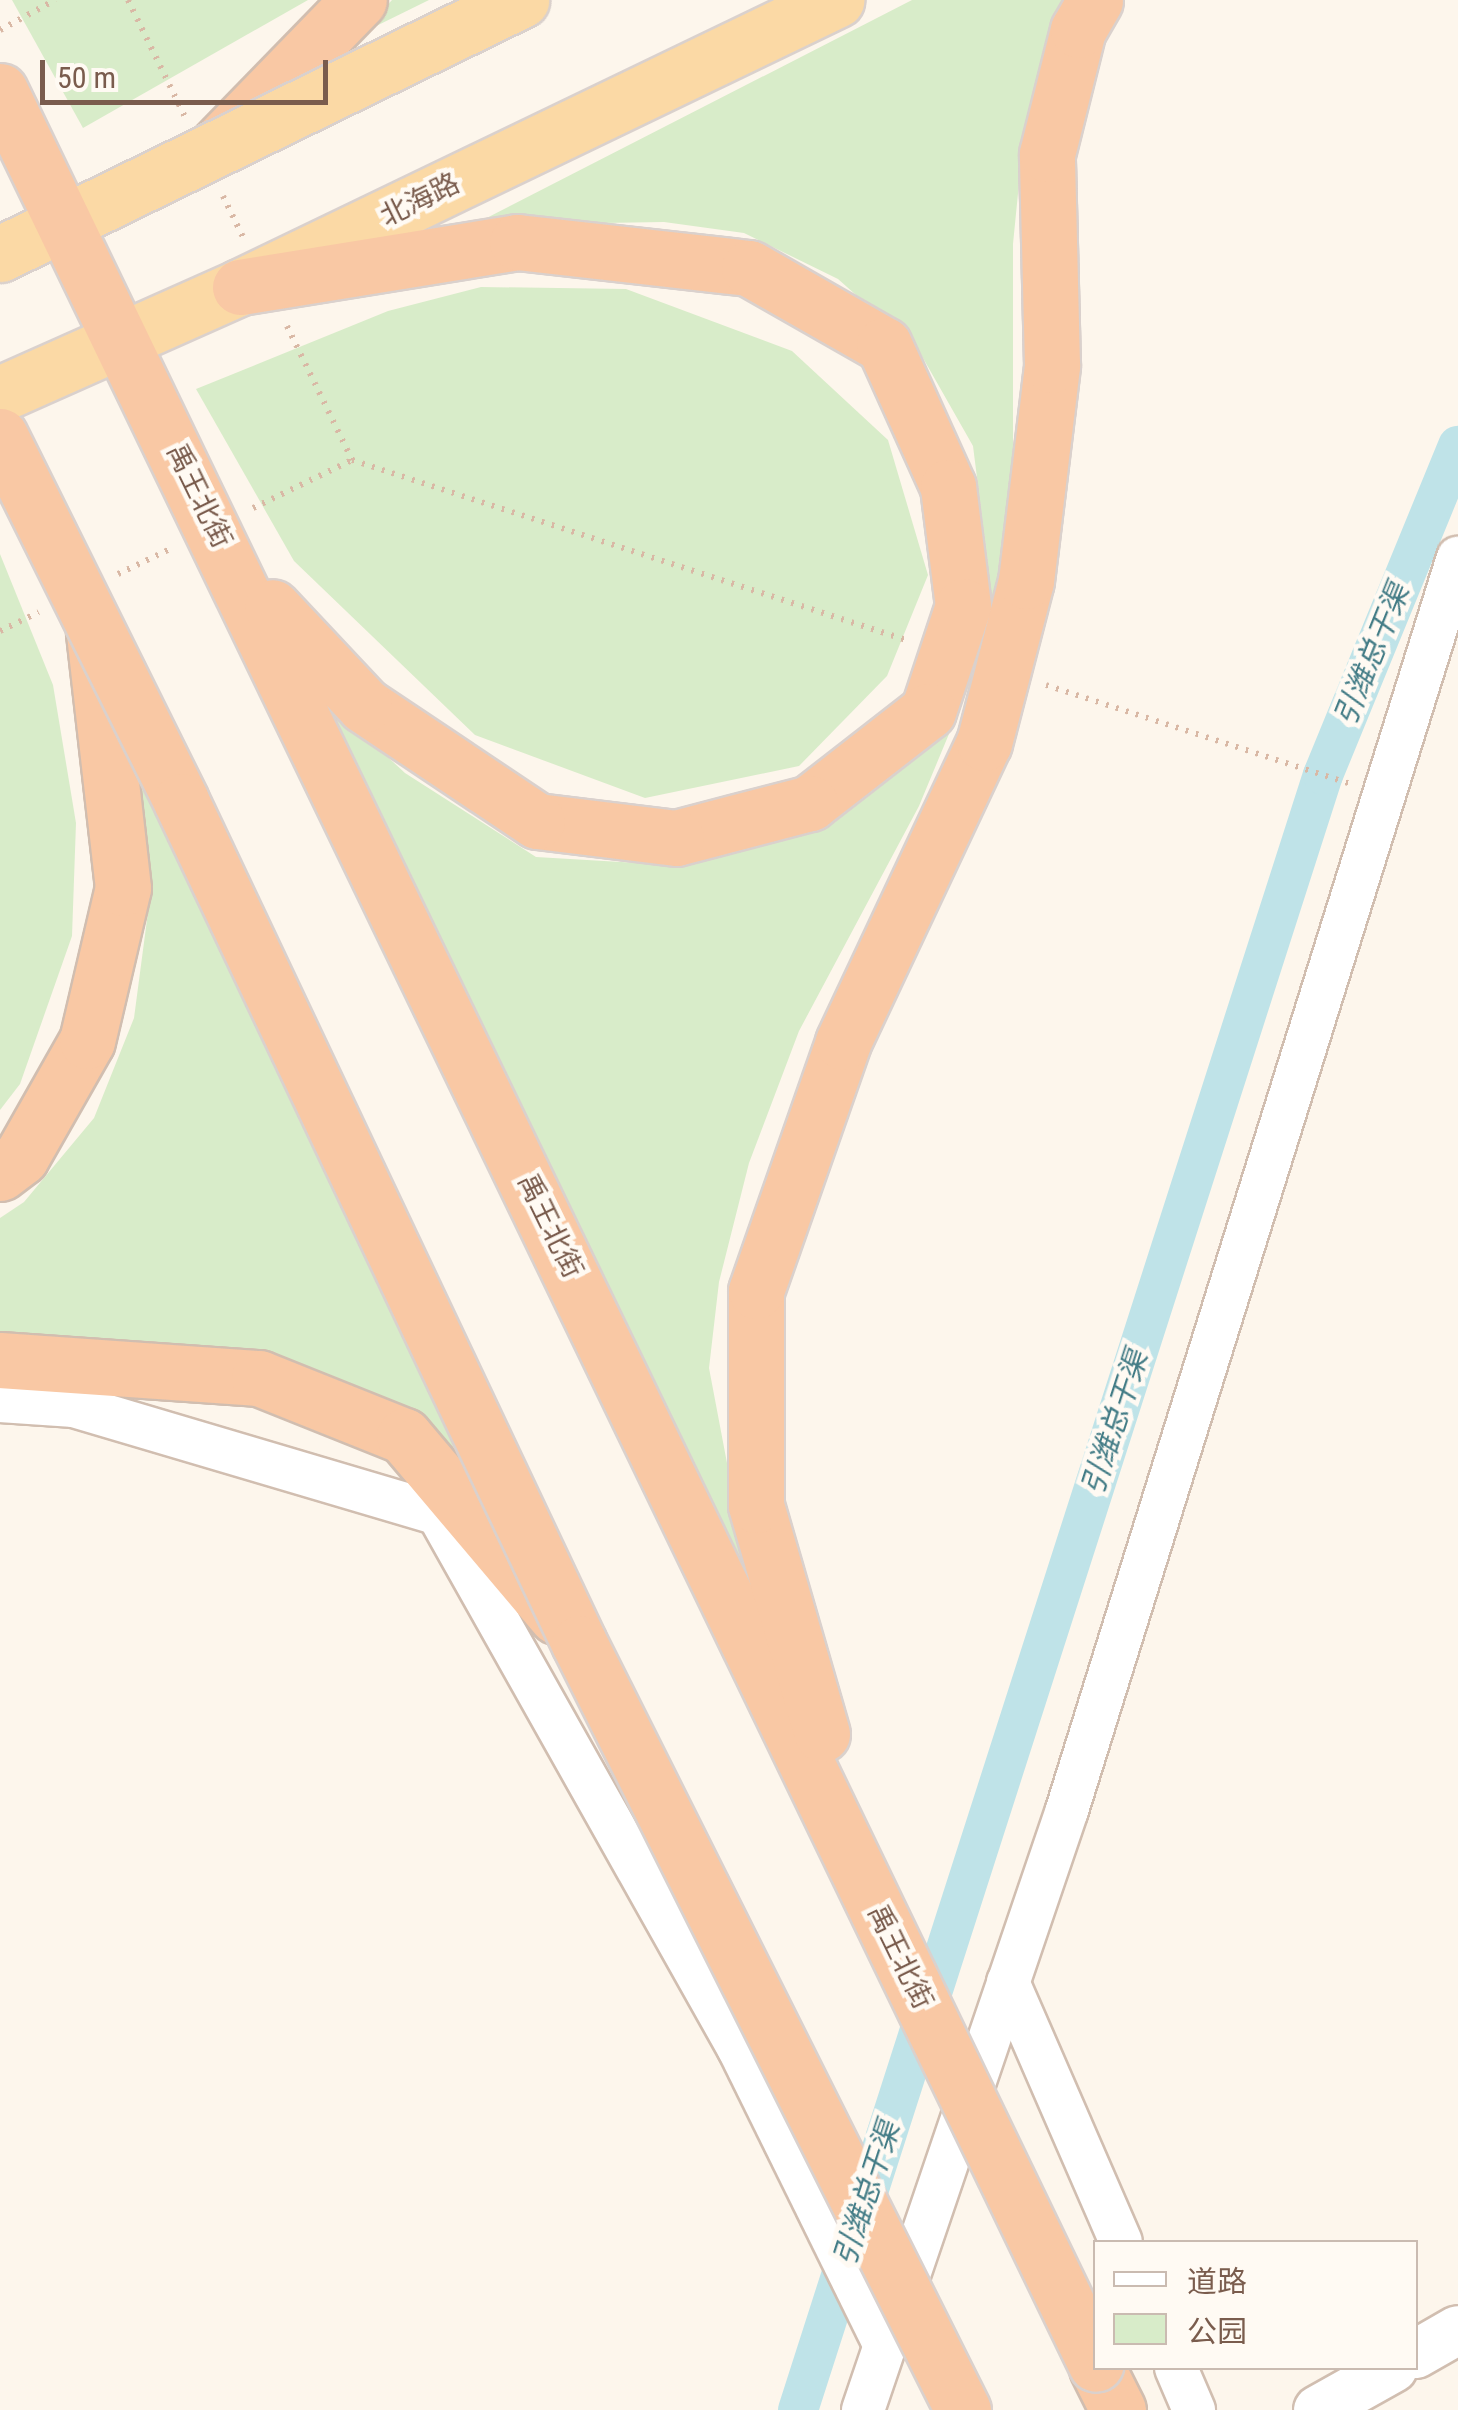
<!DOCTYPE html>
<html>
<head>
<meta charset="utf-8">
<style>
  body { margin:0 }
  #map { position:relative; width:1458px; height:2410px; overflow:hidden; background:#fdf6ec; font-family:"Roboto Condensed","Noto Sans SC",sans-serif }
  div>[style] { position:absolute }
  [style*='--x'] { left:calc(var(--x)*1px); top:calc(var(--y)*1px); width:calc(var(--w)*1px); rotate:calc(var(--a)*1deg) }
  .green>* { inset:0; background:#d8ecc9 }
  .canal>* { height:40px; margin:-20px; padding:0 20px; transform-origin:20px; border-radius:20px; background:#bfe3e8 }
  .path>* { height:6px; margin-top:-3px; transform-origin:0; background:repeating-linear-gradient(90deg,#d9b8a5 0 2.5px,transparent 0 10.5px) }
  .roads { filter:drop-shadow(2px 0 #d1beb0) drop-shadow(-2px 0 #d1beb0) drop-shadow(0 2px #d1beb0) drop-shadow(0 -2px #d1beb0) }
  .tertiary>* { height:42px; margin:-21px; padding:0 21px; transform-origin:21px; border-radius:21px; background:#fff }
  .secondary>* { height:48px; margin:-24px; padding:0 24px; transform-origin:24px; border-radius:24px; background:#fff }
  .trunk>* { height:55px; margin:-27.5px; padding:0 27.5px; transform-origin:27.5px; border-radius:27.5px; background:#f9c8a4 }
  .bridges { filter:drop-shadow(2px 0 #dad1cd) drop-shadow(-2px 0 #dad1cd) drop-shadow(0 2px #dad1cd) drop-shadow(0 -2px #dad1cd) }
  .primary-bridge>* { height:55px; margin:-27.5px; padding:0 27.5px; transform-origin:27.5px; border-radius:27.5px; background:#fbd9a5 }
  .trunk-bridge>* { height:55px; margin:-27.5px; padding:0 27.5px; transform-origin:27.5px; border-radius:27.5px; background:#f9c8a4 }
  span { translate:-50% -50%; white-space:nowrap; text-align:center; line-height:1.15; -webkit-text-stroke:9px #fffaf3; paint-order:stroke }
  .street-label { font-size:28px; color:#7a5c4d }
  .water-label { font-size:30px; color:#437c86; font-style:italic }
  .legend { position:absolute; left:1093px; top:2240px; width:325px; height:130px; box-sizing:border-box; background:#fffaf3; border:2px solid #cabbb1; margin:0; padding:12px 18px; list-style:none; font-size:30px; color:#7a5c4d }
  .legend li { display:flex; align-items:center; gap:20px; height:50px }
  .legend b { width:50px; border:2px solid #cabbb1 }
  .scale { position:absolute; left:40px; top:60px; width:288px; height:45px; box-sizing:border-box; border:5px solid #7a5c4d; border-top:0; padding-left:12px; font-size:30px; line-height:35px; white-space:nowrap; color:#7a5c4d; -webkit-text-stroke:8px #fffaf3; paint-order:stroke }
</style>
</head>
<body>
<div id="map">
  <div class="green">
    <div style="clip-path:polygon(12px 0,308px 0,83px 128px)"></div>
    <div style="clip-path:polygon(392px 0,429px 0,362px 33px)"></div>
    <div style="clip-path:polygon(912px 0,1067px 0,1023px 143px,1013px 244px,1013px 486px,986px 645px,919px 806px,799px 1031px,749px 1163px,719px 1282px,709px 1368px,759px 1632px,312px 687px,405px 773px,536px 857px,655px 864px,787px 840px,905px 762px,945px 720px,988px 565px,973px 446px,919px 351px,838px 279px,744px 233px,664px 222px,473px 225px)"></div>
    <div style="clip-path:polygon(481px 287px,626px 289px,792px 351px,888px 440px,928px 575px,887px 676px,799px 766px,645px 798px,475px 735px,294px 561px,196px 389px,388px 311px)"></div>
    <div style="clip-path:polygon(0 554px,53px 685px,76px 823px,72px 936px,20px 1084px,0 1110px)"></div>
    <div style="clip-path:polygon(136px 762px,508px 1529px,404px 1414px,0 1338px,0 1218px,24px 1202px,94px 1118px,134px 1018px,150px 897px)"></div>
  </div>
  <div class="canal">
    <div style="--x:798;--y:2410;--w:1717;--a:-72.2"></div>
    <div style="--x:1323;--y:775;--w:356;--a:-67.7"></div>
  </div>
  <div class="path">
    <div style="--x:128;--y:0;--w:130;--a:64"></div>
    <div style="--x:0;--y:30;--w:63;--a:-28.6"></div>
    <div style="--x:223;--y:196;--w:48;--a:64"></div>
    <div style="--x:287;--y:326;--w:149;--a:64.1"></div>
    <div style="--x:253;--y:508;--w:110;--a:-25.9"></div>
    <div style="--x:352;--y:460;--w:583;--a:18"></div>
    <div style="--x:118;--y:574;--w:58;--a:-25.7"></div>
    <div style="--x:0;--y:631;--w:43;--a:-26"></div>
    <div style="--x:1046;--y:685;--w:318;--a:18"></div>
  </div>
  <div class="roads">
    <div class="tertiary">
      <div style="--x:0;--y:1401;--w:74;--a:3.9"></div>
      <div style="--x:74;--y:1406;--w:380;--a:16.5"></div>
      <div style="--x:438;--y:1514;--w:614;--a:60.64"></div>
      <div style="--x:739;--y:2049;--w:331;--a:63.8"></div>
      <div style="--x:1008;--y:1982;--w:283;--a:66.5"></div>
      <div style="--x:1176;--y:2368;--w:46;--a:66.8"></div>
      <div style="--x:863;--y:2410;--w:634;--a:-71.22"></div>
      <div style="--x:1067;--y:1810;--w:1312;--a:-72.66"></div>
    </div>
    <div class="secondary">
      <div style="--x:1416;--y:2354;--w:48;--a:-29.7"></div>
      <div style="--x:1318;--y:2410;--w:86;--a:-29.2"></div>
    </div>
    <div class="trunk">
      <div style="--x:218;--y:145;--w:202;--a:-45.8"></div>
      <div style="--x:0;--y:1173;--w:26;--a:-37"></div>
      <div style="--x:21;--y:1157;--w:133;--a:-60.4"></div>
      <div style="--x:87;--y:1041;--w:157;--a:-76.8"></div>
      <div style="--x:123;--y:888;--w:258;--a:-96.5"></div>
      <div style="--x:0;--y:1360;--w:260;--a:4"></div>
      <div style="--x:259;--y:1378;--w:156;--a:21.8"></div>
      <div style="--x:404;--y:1436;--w:236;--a:49.8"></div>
      <div style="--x:1097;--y:2368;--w:47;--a:63.4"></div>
    </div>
  </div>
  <div class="bridges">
    <div class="primary-bridge">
      <div style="--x:0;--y:254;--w:580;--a:-25.99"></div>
      <div style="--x:0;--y:394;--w:263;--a:-24"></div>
      <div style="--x:240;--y:287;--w:662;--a:-25.71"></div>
    </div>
    <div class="trunk-bridge">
      <div style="--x:0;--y:91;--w:2523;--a:64.26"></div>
      <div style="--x:240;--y:287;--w:281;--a:-9.2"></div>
      <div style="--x:517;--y:242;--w:233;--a:6.4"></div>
      <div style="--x:749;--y:268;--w:155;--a:29.7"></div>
      <div style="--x:884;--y:345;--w:156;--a:65.7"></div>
      <div style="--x:948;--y:487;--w:120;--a:82.8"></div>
      <div style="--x:963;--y:606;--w:111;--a:108.4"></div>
      <div style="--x:928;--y:711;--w:150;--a:142.1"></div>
      <div style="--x:810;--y:803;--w:138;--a:165.4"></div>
      <div style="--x:676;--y:838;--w:140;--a:-173"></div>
      <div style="--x:537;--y:821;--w:208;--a:-146.2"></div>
      <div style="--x:364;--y:705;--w:134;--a:-133.2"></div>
      <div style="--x:0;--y:436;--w:407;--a:63.6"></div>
      <div style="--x:181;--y:801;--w:931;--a:64.7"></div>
      <div style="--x:579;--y:1643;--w:858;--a:63.41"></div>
      <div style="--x:822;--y:1734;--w:238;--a:-106.1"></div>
      <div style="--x:756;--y:1505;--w:214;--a:-90"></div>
      <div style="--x:756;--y:1291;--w:264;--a:-70.7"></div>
      <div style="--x:843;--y:1042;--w:331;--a:-64.8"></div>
      <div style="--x:984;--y:743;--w:167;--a:-75.5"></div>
      <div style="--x:1026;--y:581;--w:218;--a:-83.1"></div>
      <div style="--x:1052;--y:365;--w:211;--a:-91.4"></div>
      <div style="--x:1047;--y:154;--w:128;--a:-76"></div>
      <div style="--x:1078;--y:30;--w:34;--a:-60"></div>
    </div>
  </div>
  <div class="street-label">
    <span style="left:420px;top:200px;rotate:-26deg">北海路</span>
    <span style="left:199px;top:496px;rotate:64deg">禹王北街</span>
    <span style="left:550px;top:1226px;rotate:64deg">禹王北街</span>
    <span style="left:900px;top:1957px;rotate:64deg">禹王北街</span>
  </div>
  <div class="water-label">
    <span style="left:1372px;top:655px;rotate:-68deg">引潍总干渠</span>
    <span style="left:1115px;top:1423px;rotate:-72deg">引潍总干渠</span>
    <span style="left:867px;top:2194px;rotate:-72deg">引潍总干渠</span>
  </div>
  <ul class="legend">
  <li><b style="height:12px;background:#fff"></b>道路</li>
  <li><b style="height:28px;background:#d8ecc9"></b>公园</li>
  </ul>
  <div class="scale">50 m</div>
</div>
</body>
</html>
